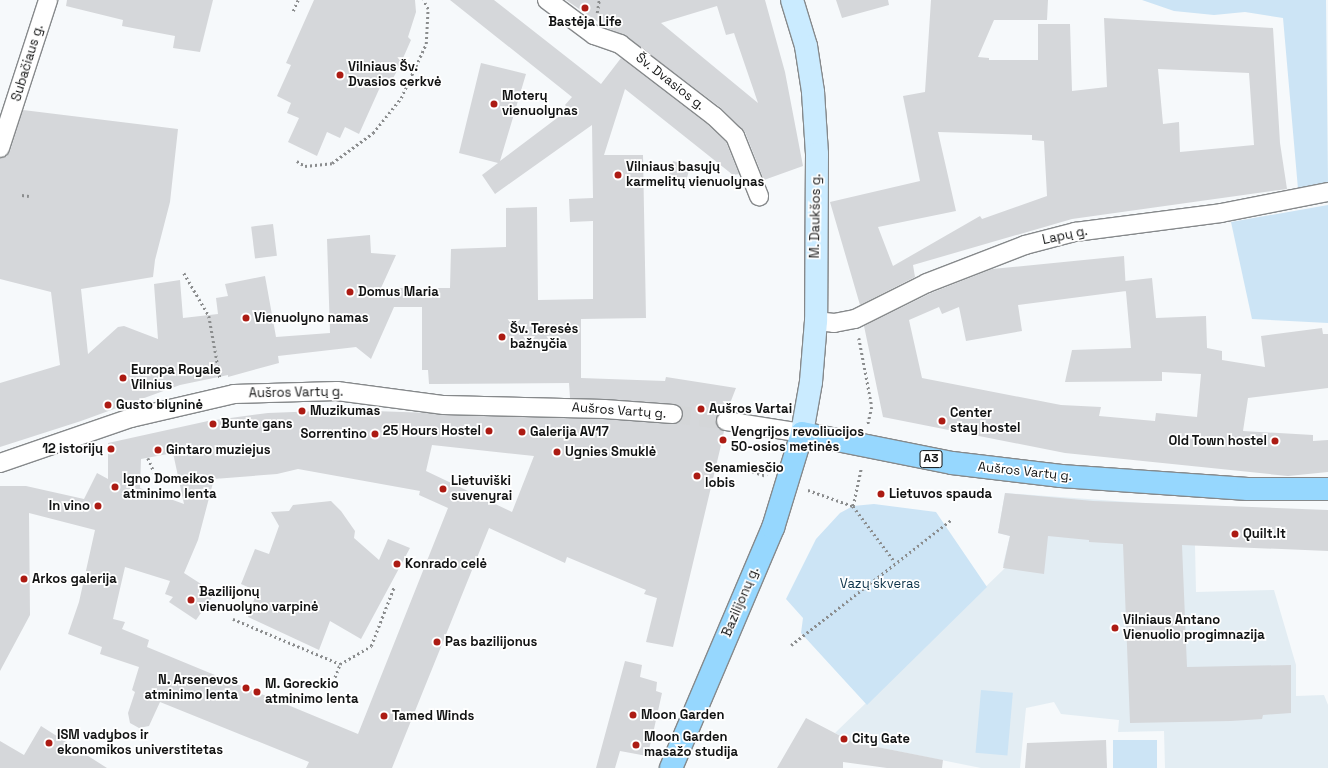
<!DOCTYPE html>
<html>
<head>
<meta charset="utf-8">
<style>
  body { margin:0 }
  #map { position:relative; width:1328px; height:768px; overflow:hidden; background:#f6f9fb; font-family:"Space Grotesk",sans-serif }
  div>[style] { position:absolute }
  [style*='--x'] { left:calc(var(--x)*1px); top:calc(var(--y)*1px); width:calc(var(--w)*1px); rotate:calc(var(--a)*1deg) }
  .built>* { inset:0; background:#e3edf3 }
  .green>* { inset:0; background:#cce4f5; transform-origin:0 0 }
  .building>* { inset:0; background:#d5d7da; transform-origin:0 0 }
  .street-tunnel>* { height:18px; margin-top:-9px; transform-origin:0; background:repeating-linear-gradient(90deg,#d4d6d8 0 18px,transparent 0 27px) }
  .path>* { height:2.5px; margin-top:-1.25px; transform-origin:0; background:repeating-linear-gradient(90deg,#8b8d8e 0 2px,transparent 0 5px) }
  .roads { filter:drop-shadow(1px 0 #86898b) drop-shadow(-1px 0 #86898b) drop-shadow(0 1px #86898b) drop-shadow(0 -1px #86898b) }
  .street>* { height:18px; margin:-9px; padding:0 9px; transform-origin:9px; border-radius:9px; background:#fff }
  .secondary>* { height:22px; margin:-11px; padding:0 11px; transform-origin:11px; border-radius:11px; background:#caebff }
  .primary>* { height:22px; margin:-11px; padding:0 11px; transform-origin:11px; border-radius:11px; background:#96d7fe }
  .dots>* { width:11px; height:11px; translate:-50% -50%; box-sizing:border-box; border:2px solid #fff; border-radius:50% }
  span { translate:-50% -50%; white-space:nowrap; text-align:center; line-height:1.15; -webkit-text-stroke:3.5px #fff; paint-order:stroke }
  .shield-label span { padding:1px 3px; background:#fff; border:1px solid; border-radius:3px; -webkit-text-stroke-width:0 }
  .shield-label { font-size:12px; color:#121313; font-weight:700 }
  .poi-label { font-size:13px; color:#121313; font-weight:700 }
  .left { translate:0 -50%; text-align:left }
  .right { translate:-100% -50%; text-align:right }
  .street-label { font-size:13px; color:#121313 }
  .park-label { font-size:13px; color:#0c3249 }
</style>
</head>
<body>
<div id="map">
  <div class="built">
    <div style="clip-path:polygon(1005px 493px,1156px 504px,1195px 545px,1196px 592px,1274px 590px,1296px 665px,1296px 696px,1324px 695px,1328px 705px,1328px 768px,1165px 768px,1164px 731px,1118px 732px,1119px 720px,1061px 714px,1054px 702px,1026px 708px,1020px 768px,981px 768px,852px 742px,835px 733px,1005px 568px,1003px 565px,1010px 536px,998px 533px)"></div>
  </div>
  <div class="green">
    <div style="clip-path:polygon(1142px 0,1326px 0,1328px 184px,1298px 189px,1283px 18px,1245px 12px,1214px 15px,1174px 11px)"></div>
    <div style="clip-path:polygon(1328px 205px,1328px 323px,1252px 319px,1231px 222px)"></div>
    <div style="clip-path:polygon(874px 504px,936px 512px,987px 587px,867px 705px,801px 633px,803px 618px,786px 599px,816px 539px,840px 513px,853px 506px)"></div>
    <div style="left:981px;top:690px;width:32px;height:63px;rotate:5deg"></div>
    <div style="left:1157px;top:740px;width:28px;height:44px;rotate:90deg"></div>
  </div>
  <div class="building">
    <div style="clip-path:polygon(67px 0,213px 0,200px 52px,173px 48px,175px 36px,122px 26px,123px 20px,66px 6px)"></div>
    <div style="clip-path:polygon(314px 0,415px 0,416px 12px,408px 37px,411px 40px,400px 65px,389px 86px,381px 85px,359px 134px,345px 127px,340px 138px,327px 132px,317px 156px,288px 142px,299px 118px,287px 113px,291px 103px,277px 96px,291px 65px,286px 63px)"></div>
    <div style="clip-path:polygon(evenodd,450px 0,494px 0,601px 84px,621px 58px,707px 124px,726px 142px,739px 174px,733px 175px,625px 89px,604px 155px,643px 155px,646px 318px,581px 319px,581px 378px,665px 381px,666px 377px,736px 388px,727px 411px,722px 411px,716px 419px,716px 425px,724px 431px,722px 441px,673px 647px,646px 642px,657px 598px,644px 594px,646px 590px,567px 557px,565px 563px,489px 528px,392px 768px,306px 768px,309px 762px,160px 702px,149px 726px,139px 728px,130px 723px,128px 713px,135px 692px,132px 690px,139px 667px,100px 654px,102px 647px,68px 634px,79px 602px,95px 530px,29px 513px,30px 615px,0 671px,0 486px,26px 486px,84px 499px,97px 473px,108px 479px,108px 443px,208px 421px,268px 413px,345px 410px,603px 419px,672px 424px,682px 420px,682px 409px,674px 404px,570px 398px,569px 383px,429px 384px,428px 370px,422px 370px,422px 307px,394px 307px,371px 359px,356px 347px,278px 356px,279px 363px,228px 377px,228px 375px,180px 385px,81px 421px,0 447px,0 383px,60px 365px,51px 292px,0 279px,0 158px,7px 156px,10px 151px,23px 110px,178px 129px,170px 202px,155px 260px,153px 277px,81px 289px,88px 354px,118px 327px,124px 326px,158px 339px,154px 284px,180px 280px,183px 318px,218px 314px,216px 298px,228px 296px,225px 284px,265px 276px,276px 337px,330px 333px,327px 239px,370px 235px,371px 253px,396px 255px,381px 288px,450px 288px,451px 249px,506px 247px,506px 208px,537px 207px,538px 300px,593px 299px,593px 221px,570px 222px,569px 199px,593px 198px,592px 125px,495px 194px,482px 175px,498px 163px,459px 153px,481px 63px,526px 74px,500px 161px,569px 109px,565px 105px,572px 97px,450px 0,432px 445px,534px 456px,512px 512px,426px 471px,432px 445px,450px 0,173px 453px,184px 504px,140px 488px,141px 459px,173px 453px,450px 0,298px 469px,420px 491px,419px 495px,448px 508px,358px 734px,147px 647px,149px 640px,122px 629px,125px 622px,113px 619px,125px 567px,170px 581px,165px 594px,173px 597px,169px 602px,196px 620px,215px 593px,184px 573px,198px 540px,214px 479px,277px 474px,298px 469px)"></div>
    <div style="clip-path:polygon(evenodd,566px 0,765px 0,785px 72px,803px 166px,764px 180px,745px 132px,721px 108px,626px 36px,607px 28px,566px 0,717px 6px,726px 35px,734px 33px,758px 103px,661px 23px,717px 6px)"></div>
    <div style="clip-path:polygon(836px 0,888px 0,889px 5px,842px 18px)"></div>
    <div style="clip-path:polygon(evenodd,931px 0,1048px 0,1047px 20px,994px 20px,978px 57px,989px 58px,989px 60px,1038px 60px,1038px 24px,1070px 24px,1072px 91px,1107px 87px,1104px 18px,1273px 28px,1280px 143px,1287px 189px,1072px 219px,913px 265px,915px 277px,860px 305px,830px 202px,920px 181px,903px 96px,925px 92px,931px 0,1158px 69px,1249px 73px,1254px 145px,1180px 152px,1179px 122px,1163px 124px,1158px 69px,931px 0,938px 132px,1032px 135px,1032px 140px,1044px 141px,1047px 196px,982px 219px,980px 216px,893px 266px,878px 227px,956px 211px,938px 132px)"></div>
    <div style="left:673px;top:161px;width:18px;height:20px;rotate:16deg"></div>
    <div style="left:273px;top:224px;width:32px;height:22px;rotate:83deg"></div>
    <div style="clip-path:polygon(1124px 256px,1126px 291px,1018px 305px,1022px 331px,966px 341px,959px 307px,942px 314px,939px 307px,909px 320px,922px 378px,1061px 405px,1101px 407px,1099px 416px,1155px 421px,1156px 413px,1197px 417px,1201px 374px,1162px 372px,1162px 381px,1065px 382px,1072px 350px,1131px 348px,1125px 281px,1152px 278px,1156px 318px,1206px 316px,1207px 348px,1222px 351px,1222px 360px,1265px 367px,1261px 336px,1322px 328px,1323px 334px,1328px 334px,1328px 388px,1248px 398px,1243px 431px,1313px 435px,1313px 441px,1328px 440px,1328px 472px,1288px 476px,1065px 453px,883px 417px,864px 326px,931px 293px,992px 269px)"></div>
    <div style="clip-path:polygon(1005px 493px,1093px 501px,1328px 510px,1328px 551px,1182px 545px,1187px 667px,1291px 665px,1291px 713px,1263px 715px,1262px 719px,1231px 721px,1130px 723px,1123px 544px,1089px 542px,1089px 540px,1048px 536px,1044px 574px,1003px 568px,1010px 536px,998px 533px)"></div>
    <div style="clip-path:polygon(331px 501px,341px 511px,355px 531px,354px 538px,379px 560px,388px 539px,410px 548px,361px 639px,330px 621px,319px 650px,248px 617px,257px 591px,241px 584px,255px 549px,269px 554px,279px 526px,271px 512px,289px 511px,293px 505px)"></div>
    <div style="clip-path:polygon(625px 661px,642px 665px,640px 677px,657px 682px,656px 691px,662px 693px,652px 738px,647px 756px,620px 751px,615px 768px,596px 768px)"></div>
    <div style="clip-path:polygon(806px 718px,852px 742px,943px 760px,942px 768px,887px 768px,843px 762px,843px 768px,777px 768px)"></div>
    <div style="clip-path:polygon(41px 726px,107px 768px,0 768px,0 741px,24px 755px)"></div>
    <div style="clip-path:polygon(1106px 740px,1107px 768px,1025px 768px,1027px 743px)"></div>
  </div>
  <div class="street-tunnel">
    <div style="--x:673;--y:414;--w:53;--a:7.5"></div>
  </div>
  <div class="path">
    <div style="--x:293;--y:11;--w:12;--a:-66"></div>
    <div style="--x:597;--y:13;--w:13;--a:-81"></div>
    <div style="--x:297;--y:161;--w:9;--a:32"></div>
    <div style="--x:305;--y:166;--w:27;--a:-6"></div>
    <div style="--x:332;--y:163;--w:51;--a:-36.2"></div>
    <div style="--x:373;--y:133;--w:45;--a:-51.3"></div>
    <div style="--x:401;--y:98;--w:60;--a:-65.2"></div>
    <div style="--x:426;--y:44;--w:35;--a:-87"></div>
    <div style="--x:428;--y:9;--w:10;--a:-119"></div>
    <div style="--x:22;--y:195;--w:7;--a:8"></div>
    <div style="--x:184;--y:273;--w:50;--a:59.8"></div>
    <div style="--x:209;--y:316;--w:63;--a:79.9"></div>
    <div style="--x:859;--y:338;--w:70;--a:79.3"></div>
    <div style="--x:872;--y:407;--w:18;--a:103"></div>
    <div style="--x:148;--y:458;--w:27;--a:66"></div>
    <div style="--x:748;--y:470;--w:20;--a:18"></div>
    <div style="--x:808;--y:490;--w:48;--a:19.6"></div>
    <div style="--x:853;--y:506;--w:70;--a:53.1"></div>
    <div style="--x:853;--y:506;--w:39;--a:-78"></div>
    <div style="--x:233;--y:619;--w:116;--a:22.8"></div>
    <div style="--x:340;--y:664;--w:36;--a:-30"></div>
    <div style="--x:371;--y:646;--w:63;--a:-68.7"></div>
    <div style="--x:791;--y:645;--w:204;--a:-38"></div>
    <div style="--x:333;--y:682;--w:19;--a:-69"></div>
  </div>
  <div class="roads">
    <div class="street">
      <div style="--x:547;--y:0;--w:59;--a:36.7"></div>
      <div style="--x:594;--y:35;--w:28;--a:19"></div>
      <div style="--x:620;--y:44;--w:118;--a:37.5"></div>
      <div style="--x:714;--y:116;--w:29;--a:44"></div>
      <div style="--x:735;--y:136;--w:65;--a:68.2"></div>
      <div style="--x:0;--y:148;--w:156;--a:-72"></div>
      <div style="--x:816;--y:321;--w:18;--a:6"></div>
      <div style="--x:834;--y:323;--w:21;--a:-11"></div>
      <div style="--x:855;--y:319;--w:80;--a:-26.6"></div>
      <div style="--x:927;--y:283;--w:105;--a:-21.2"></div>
      <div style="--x:1025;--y:245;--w:52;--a:-14.6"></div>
      <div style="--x:1075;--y:232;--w:147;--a:-7.4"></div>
      <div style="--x:1221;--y:213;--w:109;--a:-11.1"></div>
      <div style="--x:726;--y:421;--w:77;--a:9"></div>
      <div style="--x:0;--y:463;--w:139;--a:-19"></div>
      <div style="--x:131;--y:418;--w:106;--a:-13.1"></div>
      <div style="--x:234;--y:394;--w:103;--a:-1.7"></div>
      <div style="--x:337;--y:391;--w:108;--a:7.5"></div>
      <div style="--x:444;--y:405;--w:160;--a:1.4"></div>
      <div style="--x:604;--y:409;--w:69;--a:4.1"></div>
    </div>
    <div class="secondary">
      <div style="--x:792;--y:0;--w:48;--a:73.1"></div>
      <div style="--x:806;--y:46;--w:47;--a:81.3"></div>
      <div style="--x:813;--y:92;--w:62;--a:86.3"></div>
      <div style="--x:817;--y:154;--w:167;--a:90.3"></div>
      <div style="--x:816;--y:321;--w:61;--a:94.7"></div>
      <div style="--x:811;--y:382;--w:52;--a:100"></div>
    </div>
    <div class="primary">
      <div style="--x:671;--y:768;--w:261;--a:-67"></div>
      <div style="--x:773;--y:528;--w:99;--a:-73"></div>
      <div style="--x:802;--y:433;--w:153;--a:11.3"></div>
      <div style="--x:952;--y:463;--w:110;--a:6.8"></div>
      <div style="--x:1061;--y:476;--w:187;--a:4"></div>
      <div style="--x:1248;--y:489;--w:80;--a:0"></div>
    </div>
  </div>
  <div class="dots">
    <div style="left:585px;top:8px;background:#ac1b13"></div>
    <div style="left:340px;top:75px;background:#ac1b13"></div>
    <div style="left:494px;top:104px;background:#ac1b13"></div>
    <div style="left:618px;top:175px;background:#ac1b13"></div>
    <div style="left:350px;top:292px;background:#ac1b13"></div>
    <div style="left:246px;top:318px;background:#ac1b13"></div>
    <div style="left:502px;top:337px;background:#ac1b13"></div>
    <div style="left:123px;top:378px;background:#ac1b13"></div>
    <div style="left:108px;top:405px;background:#ac1b13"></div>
    <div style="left:701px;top:409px;background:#ac1b13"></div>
    <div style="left:302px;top:411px;background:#ac1b13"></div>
    <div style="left:942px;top:421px;background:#ac1b13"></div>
    <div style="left:213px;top:424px;background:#ac1b13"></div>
    <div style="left:489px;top:431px;background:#ac1b13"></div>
    <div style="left:522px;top:432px;background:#ac1b13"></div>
    <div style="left:375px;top:434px;background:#ac1b13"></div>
    <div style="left:723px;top:440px;background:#ac1b13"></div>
    <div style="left:1275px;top:441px;background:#ac1b13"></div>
    <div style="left:111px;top:449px;background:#ac1b13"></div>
    <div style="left:158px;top:450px;background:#ac1b13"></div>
    <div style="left:557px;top:452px;background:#ac1b13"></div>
    <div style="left:697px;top:476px;background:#ac1b13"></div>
    <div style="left:115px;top:487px;background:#ac1b13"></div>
    <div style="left:443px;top:489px;background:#ac1b13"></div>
    <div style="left:881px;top:494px;background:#ac1b13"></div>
    <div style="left:98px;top:506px;background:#ac1b13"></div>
    <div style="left:1235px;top:534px;background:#ac1b13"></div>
    <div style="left:397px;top:564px;background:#ac1b13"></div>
    <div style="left:24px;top:579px;background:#ac1b13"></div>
    <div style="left:191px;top:600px;background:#ac1b13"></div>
    <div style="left:1115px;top:628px;background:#ac1b13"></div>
    <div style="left:437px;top:642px;background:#ac1b13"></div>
    <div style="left:246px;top:688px;background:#ac1b13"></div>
    <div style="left:257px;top:692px;background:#ac1b13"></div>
    <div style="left:633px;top:715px;background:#ac1b13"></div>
    <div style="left:384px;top:716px;background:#ac1b13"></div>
    <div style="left:844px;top:739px;background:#ac1b13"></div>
    <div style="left:49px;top:743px;background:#ac1b13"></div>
    <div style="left:636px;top:745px;background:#ac1b13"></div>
  </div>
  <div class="shield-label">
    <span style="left:931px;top:459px">A3</span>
  </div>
  <div class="poi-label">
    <span style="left:585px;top:22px">Bastėja Life</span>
    <span class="left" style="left:348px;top:75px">Vilniaus Šv.<br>Dvasios cerkvė</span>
    <span class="left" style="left:502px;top:104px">Moterų<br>vienuolynas</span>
    <span class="left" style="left:626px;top:175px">Vilniaus basųjų<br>karmelitų vienuolynas</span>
    <span class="left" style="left:358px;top:292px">Domus Maria</span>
    <span class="left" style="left:254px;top:318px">Vienuolyno namas</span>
    <span class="left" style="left:510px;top:337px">Šv. Teresės<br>bažnyčia</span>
    <span class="left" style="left:131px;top:378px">Europa Royale<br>Vilnius</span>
    <span class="left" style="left:116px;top:405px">Gusto blyninė</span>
    <span class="left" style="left:709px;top:409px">Aušros Vartai</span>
    <span class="left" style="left:310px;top:411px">Muzikumas</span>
    <span class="left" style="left:950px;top:421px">Center<br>stay hostel</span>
    <span class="left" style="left:221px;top:424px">Bunte gans</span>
    <span class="right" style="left:481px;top:431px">25 Hours Hostel</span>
    <span class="left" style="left:530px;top:432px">Galerija AV17</span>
    <span class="left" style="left:731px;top:440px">Vengrijos revoliucijos<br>50-osios metinės</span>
    <span class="right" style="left:367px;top:434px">Sorrentino</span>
    <span class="right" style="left:1267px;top:441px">Old Town hostel</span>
    <span class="right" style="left:103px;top:449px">12 istorijų</span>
    <span class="left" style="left:166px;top:450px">Gintaro muziejus</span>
    <span class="left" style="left:565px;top:452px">Ugnies Smuklė</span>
    <span class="left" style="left:705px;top:476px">Senamiesčio<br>lobis</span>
    <span class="left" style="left:123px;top:487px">Igno Domeikos<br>atminimo lenta</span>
    <span class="left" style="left:451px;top:489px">Lietuviški<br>suvenyrai</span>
    <span class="left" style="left:889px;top:494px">Lietuvos spauda</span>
    <span class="right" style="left:90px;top:506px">In vino</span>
    <span class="left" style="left:1243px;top:534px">Quilt.lt</span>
    <span class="left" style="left:405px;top:564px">Konrado celė</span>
    <span class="left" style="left:32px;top:579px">Arkos galerija</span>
    <span class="left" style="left:199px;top:600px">Bazilijonų<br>vienuolyno varpinė</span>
    <span class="left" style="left:1123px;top:628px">Vilniaus Antano<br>Vienuolio progimnazija</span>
    <span class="left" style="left:445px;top:642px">Pas bazilijonus</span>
    <span class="right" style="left:238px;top:688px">N. Arsenevos<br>atminimo lenta</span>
    <span class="left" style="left:265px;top:692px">M. Goreckio<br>atminimo lenta</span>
    <span class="left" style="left:641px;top:715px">Moon Garden</span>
    <span class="left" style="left:392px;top:716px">Tamed Winds</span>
    <span class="left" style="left:57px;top:743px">ISM vadybos ir<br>ekonomikos universtitetas</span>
    <span class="left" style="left:644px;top:745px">Moon Garden<br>masažo studija</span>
    <span class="left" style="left:852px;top:739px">City Gate</span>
  </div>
  <div class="street-label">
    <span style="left:28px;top:63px;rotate:-73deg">Subačiaus g.</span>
    <span style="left:670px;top:82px;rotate:38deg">Šv. Dvasios g.</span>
    <span style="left:816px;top:216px;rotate:-89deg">M. Daukšos g.</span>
    <span style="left:1065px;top:236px;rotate:-12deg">Lapų g.</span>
    <span style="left:296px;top:393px;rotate:-1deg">Aušros Vartų g.</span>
    <span style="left:619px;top:411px;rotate:4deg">Aušros Vartų g.</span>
    <span style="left:1025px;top:472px;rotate:6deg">Aušros Vartų g.</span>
    <span style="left:741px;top:602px;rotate:-67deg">Bazilijonų g.</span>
  </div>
  <div class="park-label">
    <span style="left:880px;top:584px">Vazų skveras</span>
  </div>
</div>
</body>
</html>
